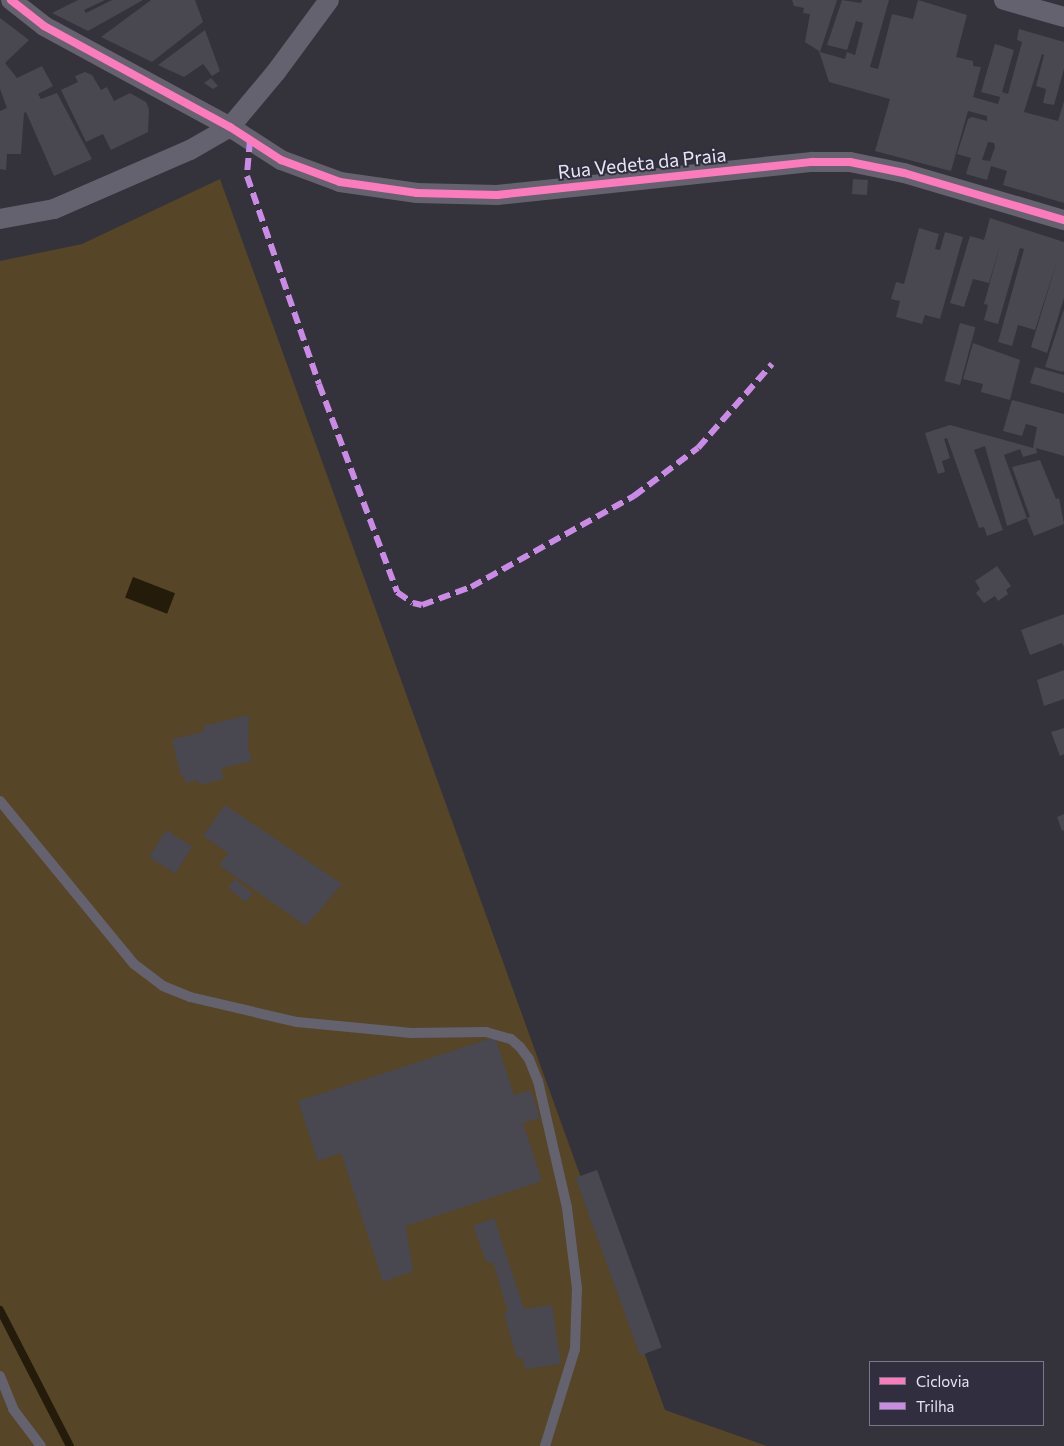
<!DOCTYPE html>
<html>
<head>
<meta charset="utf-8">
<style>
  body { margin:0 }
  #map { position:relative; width:1064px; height:1446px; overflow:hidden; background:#34323b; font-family:Commissioner,sans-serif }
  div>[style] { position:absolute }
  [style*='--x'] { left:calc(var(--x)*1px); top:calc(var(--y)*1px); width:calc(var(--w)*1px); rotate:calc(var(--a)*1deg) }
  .green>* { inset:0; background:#564627 }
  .water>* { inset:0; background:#241b0b; transform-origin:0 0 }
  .stream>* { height:8px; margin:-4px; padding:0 4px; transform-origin:4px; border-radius:4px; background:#241b0b }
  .building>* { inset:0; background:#494750; transform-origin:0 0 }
  .service>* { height:10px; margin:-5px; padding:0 5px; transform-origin:5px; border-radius:5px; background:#64626f }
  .minor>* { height:20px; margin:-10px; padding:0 10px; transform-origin:10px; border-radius:10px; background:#64626f }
  .quiet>* { height:6px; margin-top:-3px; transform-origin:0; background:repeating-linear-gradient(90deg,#ca8be6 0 12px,transparent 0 18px) }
  .cycleway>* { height:8px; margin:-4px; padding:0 4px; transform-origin:4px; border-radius:4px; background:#fd7abc }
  span { translate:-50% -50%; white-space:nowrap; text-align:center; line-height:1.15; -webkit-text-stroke:4px #312e3f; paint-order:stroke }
  .street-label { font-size:19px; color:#e7e5f1 }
  .legend { position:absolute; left:869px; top:1361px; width:175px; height:65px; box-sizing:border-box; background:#312e3f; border:1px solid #7a7786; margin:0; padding:6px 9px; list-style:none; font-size:15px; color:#e7e5f1 }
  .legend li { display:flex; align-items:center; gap:10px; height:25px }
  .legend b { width:25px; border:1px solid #7a7786 }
</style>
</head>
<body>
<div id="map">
  <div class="green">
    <div style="clip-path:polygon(220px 179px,665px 1410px,767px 1446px,0 1446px,0 261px,82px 244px)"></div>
  </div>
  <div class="water">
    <div style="left:133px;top:577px;width:45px;height:22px;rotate:21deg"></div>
  </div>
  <div class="stream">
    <div style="--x:0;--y:1310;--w:153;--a:62.8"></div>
  </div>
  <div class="building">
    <div style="clip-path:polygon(78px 0,105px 0,84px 10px,86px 13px,112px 0,143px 0,88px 31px,52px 13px)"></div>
    <div style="clip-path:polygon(151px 0,195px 0,203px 22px,152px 62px,101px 37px)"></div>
    <div style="clip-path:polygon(evenodd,792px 0,837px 0,820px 52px,845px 59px,847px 52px,855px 55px,863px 23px,856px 21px,847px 50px,827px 45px,842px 0,861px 3px,862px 0,889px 0,870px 67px,878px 69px,892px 14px,913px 19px,918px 0,967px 15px,956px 57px,973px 61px,973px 66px,981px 67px,973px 97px,998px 104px,1000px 97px,981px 92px,995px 44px,1014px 50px,1002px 92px,1008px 94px,1022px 42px,1017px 40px,1019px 29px,1064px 42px,1064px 69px,1054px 105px,1043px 103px,1046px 89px,1036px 86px,1044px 55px,1042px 54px,1024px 112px,1058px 121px,1064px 101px,1064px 203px,1003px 185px,1007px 171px,991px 166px,987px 180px,966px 174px,971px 158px,957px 154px,968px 119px,972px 117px,987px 121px,987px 116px,968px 111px,951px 171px,875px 151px,890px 99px,829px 82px,819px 51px,805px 42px,810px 14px,803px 13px,804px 8px,794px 6px,792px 0,988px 142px,994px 143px,995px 147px,990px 161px,982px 160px,988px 142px)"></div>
    <div style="clip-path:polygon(0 18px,29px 40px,5px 63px,17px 78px,42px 66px,53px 86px,38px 94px,41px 99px,57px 93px,92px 159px,54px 176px,26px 112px,24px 113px,21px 154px,7px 154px,6px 170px,0 169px,0 111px,7px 108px,0 89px)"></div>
    <div style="clip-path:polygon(205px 30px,220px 71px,212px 76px,203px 64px,184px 77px,158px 65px)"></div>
    <div style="clip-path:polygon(85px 72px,92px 75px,101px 90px,107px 87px,114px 101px,130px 93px,146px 102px,149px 109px,148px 132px,111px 150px,103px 134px,86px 142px,61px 90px,78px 82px,75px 76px)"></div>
    <div style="clip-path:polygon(211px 78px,218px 86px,213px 89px,204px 83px)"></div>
    <div style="left:853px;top:179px;width:15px;height:15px;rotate:4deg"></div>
    <div style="clip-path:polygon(990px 218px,1064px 242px,1064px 298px,1047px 353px,1031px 347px,1058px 258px,1035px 330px,1018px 325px,1012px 346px,998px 342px,1024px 249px,1020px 248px,998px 324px,984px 320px,988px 305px,984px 304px,1001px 242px,989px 283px,973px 279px,964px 307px,950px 303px,970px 236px,984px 240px)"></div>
    <div style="clip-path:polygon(919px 228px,939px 234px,935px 249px,940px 250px,945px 232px,963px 237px,940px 319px,925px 315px,922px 324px,896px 317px,900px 301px,891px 299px,896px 282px,904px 284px)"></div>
    <div style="clip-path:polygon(1064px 309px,1064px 370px,1063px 372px,1045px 367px)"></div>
    <div style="left:960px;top:323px;width:16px;height:60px;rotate:15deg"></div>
    <div style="clip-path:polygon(973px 343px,1020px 360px,1010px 400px,981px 392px,983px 384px,963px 379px)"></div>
    <div style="clip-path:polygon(1035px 367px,1064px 375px,1064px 393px,1030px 383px)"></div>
    <div style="clip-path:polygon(1012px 400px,1064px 414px,1064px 456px,1036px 448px,1037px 453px,1023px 457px,1020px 449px,1004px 455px,1027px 518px,1030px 517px,1012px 467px,1040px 460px,1056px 499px,1059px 498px,1064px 524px,1034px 536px,1027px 518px,1007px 526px,985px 446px,974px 450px,1003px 530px,987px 536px,984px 527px,979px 528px,947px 438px,944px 439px,950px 458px,942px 461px,945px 472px,938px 474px,925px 433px,950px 425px,1033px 448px,1037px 427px,1026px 424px,1022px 436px,1003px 431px)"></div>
    <div style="clip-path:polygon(997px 566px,1011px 586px,1006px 590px,1008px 594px,998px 601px,995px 596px,984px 603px,976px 593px,980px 589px,975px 581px)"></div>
    <div style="clip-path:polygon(1064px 614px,1064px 647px,1062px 643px,1030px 655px,1021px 630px)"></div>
    <div style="clip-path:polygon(1064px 670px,1064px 699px,1044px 706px,1037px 680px)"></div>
    <div style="clip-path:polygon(249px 715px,248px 747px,252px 761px,221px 768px,224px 779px,199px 785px,198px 780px,186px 783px,184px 776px,181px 777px,172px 739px,204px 732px,203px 726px)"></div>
    <div style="clip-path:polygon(1064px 728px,1064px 754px,1060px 756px,1051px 732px)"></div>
    <div style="clip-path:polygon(225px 805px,342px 884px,306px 926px,219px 865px,228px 853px,203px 836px)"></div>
    <div style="clip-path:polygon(1064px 814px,1064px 830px,1062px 831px,1057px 817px)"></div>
    <div style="left:166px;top:830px;width:31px;height:32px;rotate:32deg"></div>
    <div style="left:235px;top:879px;width:23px;height:11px;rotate:40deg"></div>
    <div style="clip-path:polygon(495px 1037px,514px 1095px,531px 1090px,540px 1118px,523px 1123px,542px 1181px,406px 1226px,413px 1271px,383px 1282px,341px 1153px,318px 1161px,298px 1101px)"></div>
    <div style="left:597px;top:1170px;width:189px;height:23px;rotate:70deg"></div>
    <div style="clip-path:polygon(494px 1218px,524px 1309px,552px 1305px,561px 1364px,525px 1369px,523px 1358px,517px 1359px,504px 1313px,508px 1312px,493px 1262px,487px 1263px,473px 1226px)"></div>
  </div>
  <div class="service">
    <div style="--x:0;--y:801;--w:211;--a:50.6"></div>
    <div style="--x:134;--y:964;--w:36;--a:37"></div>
    <div style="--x:163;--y:986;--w:29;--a:22"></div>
    <div style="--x:190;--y:997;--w:110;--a:13.2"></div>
    <div style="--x:297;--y:1022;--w:115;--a:5.5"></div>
    <div style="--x:411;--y:1033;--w:75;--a:-0.8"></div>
    <div style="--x:486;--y:1032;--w:26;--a:16"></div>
    <div style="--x:511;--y:1039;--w:12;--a:42"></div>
    <div style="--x:520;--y:1047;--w:15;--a:53"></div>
    <div style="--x:529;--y:1059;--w:24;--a:68"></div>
    <div style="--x:538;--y:1081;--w:130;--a:77.1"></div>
    <div style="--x:567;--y:1208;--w:81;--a:82.9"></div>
    <div style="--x:577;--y:1288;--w:61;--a:91.9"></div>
    <div style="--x:575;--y:1349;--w:102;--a:107.2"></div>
    <div style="--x:0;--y:1376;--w:35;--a:68"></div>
    <div style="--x:13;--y:1409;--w:46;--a:52.9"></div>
  </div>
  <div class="minor">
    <div style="--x:11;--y:0;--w:42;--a:38.2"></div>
    <div style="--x:44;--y:26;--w:212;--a:28.5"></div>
    <div style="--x:230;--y:127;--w:61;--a:32.9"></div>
    <div style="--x:281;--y:160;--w:63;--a:20.4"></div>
    <div style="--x:340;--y:182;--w:78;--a:8.1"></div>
    <div style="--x:417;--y:193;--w:80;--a:1.4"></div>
    <div style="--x:497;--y:195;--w:317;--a:-6"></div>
    <div style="--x:812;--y:162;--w:38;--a:0"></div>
    <div style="--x:850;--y:162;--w:55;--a:11.5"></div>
    <div style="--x:904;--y:173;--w:167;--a:16.4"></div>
    <div style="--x:1004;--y:0;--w:62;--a:15.8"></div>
    <div style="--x:0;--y:219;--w:55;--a:-10.5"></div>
    <div style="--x:54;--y:209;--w:148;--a:-23.5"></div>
    <div style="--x:190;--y:150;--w:46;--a:-29.9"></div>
    <div style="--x:230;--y:127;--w:72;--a:-50.1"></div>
    <div style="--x:276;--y:72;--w:89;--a:-53.6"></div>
  </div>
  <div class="quiet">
    <div style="--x:250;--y:140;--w:36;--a:95"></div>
    <div style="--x:247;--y:176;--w:220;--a:70.9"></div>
    <div style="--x:319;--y:384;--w:222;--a:69.4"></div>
    <div style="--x:397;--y:592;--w:19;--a:35"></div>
    <div style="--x:413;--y:603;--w:9;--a:13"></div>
    <div style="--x:422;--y:605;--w:52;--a:-20.2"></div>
    <div style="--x:471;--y:587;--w:187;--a:-29.2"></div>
    <div style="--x:634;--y:496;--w:80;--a:-36.9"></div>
    <div style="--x:698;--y:448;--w:112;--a:-48.6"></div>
  </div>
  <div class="cycleway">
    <div style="--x:11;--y:0;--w:42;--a:38.2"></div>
    <div style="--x:44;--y:26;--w:212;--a:28.5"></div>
    <div style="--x:230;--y:127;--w:61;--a:32.9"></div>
    <div style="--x:281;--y:160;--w:63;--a:20.4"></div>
    <div style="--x:340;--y:182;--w:78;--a:8.1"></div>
    <div style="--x:417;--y:193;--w:80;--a:1.4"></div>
    <div style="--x:497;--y:195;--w:317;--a:-6"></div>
    <div style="--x:812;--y:162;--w:38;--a:0"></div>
    <div style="--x:850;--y:162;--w:55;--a:11.5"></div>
    <div style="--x:904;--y:173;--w:167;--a:16.4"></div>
  </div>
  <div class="street-label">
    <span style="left:642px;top:163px;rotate:-6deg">Rua Vedeta da Praia</span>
  </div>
  <ul class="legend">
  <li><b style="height:6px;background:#fd7abc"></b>Ciclovia</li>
  <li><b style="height:6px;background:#ca8be6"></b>Trilha</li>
  </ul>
</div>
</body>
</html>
